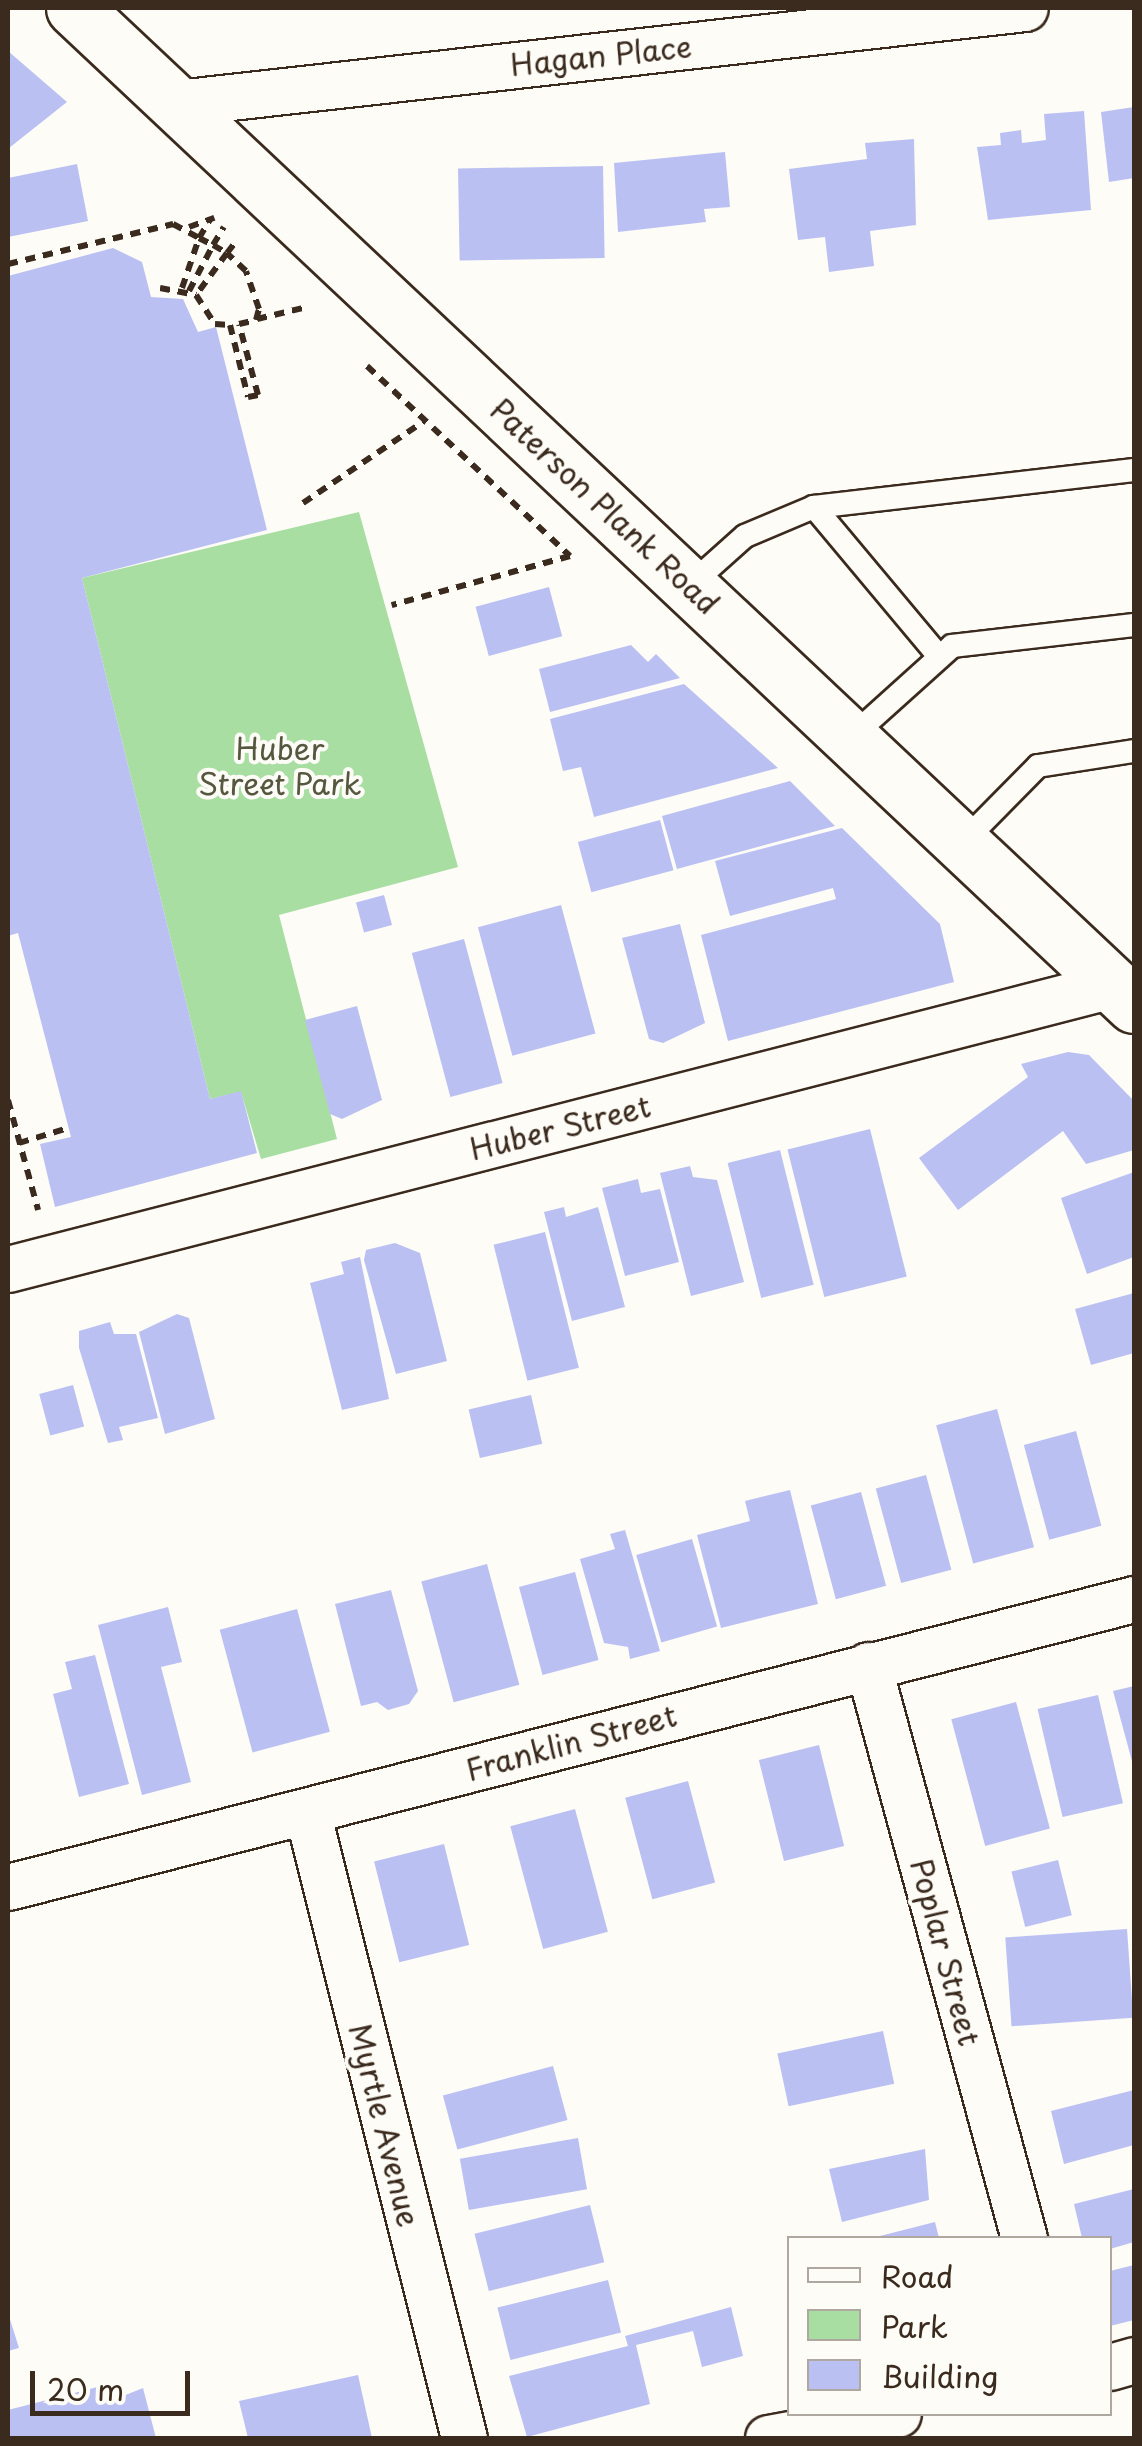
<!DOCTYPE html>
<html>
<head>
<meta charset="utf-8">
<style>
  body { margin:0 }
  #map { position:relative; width:1142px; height:2446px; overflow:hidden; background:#fdfcf7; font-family:"Playpen Sans",sans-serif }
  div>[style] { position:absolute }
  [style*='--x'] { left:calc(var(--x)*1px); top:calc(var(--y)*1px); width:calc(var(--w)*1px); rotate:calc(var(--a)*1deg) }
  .green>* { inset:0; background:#a8dea1 }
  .building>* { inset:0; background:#bbc0f2; transform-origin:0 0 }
  .path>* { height:6px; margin-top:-3px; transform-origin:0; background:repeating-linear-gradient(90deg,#3b2a1e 0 10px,transparent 0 18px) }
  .roads { filter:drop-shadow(2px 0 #3b2a1e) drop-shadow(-2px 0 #3b2a1e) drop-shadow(0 2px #3b2a1e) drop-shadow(0 -2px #3b2a1e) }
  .lane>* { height:22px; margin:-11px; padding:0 11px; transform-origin:11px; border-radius:11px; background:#fdfcf7 }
  .street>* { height:45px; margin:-22.5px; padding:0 22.5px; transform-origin:22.5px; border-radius:22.5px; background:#fdfcf7 }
  .secondary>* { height:55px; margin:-27.5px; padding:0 27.5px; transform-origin:27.5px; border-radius:27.5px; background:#fdfcf7 }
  span { translate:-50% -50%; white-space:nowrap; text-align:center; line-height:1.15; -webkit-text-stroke:8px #fdfcf7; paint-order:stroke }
  .street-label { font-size:30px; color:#3b2a1e }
  .park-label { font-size:30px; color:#56573f }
  .frame { position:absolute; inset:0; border:10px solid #3b2a1e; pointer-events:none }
  .legend { position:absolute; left:787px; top:2236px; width:325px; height:180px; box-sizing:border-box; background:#fdfcf7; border:2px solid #afa8a0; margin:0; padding:12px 18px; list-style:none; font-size:30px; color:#3b2a1e }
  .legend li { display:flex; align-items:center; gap:20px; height:50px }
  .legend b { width:50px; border:2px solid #afa8a0 }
  .scale { position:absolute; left:30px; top:2371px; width:160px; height:45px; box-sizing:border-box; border:5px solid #3b2a1e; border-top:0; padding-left:12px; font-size:30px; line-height:35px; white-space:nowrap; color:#3b2a1e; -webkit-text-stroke:8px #fdfcf7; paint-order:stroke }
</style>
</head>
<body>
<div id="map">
  <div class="green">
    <div style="clip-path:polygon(359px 512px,458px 867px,279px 915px,337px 1139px,261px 1159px,241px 1092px,210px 1099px,82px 578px)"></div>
  </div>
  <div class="building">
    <div style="clip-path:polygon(8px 51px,67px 102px,9px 148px,8px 146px)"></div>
    <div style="clip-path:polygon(1134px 107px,1134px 178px,1109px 182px,1101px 112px)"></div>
    <div style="clip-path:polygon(1084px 111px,1091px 210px,988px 220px,977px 147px,1001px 145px,1000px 133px,1021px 130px,1022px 143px,1046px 140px,1044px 114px)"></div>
    <div style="clip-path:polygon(914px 139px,916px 225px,870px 231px,874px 266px,829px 272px,825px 237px,798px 240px,789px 169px,867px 159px,865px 143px)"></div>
    <div style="clip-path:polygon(725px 152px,730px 207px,704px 209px,706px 222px,618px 232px,614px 163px)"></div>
    <div style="clip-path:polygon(77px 164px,88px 221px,8px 237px,8px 178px)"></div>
    <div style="left:603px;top:166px;width:92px;height:145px;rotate:89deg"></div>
    <div style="clip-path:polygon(113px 248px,142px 262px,151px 297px,183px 299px,198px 332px,216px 327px,267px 530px,82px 578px,210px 1099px,241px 1091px,257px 1153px,55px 1207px,40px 1144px,71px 1137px,18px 933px,8px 936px,8px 276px)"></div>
    <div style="left:549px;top:587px;width:51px;height:76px;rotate:75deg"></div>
    <div style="clip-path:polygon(631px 645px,648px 662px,656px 654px,680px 678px,550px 712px,539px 669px)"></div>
    <div style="clip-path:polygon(684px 684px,778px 768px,594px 817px,581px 767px,563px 771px,550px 719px)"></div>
    <div style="clip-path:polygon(790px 781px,835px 826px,677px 869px,662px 816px)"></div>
    <div style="left:660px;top:820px;width:52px;height:85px;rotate:75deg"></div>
    <div style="clip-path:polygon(842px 828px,940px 924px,954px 982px,728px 1041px,701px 935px,836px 899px,833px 888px,730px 916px,715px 861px)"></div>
    <div style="left:384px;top:895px;width:31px;height:29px;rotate:75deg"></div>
    <div style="left:561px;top:905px;width:133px;height:86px;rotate:75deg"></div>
    <div style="clip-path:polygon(680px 924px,705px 1023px,663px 1043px,649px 1039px,622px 938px)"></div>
    <div style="left:464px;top:939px;width:149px;height:54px;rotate:75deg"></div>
    <div style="clip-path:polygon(357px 1006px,382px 1100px,342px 1119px,330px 1114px,305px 1020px)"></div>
    <div style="clip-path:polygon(1068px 1052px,1089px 1055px,1134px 1101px,1134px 1150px,1086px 1164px,1063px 1131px,958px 1210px,919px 1158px,1028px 1077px,1021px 1064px)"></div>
    <div style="left:870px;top:1129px;width:152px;height:85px;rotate:76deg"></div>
    <div style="left:780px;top:1150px;width:139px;height:54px;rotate:76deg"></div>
    <div style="clip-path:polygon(690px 1166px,693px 1177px,717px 1180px,744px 1282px,691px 1296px,660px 1173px)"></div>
    <div style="clip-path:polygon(1134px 1172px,1134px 1257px,1087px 1274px,1061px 1198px)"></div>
    <div style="clip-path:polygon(638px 1179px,641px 1193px,660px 1189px,679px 1262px,625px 1276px,602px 1188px)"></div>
    <div style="clip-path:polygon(564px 1207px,566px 1217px,598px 1207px,625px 1307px,572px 1321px,544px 1212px)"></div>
    <div style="left:545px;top:1232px;width:140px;height:53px;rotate:76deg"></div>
    <div style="clip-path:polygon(395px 1243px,420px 1253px,447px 1361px,396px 1374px,364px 1260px,366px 1250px)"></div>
    <div style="clip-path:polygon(360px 1257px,389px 1399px,342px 1410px,310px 1283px,344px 1274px,341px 1262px)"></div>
    <div style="clip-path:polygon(1134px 1293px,1134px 1353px,1091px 1365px,1075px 1309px)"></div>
    <div style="clip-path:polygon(177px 1314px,189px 1318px,215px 1419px,165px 1434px,139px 1332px)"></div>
    <div style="clip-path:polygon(110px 1322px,114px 1334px,136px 1334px,158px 1418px,119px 1427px,123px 1440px,108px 1443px,79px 1348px,79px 1331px)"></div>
    <div style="left:73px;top:1385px;width:43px;height:35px;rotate:75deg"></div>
    <div style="left:531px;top:1395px;width:50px;height:64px;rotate:77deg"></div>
    <div style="left:997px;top:1409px;width:143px;height:63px;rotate:75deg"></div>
    <div style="left:1076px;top:1431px;width:98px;height:54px;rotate:75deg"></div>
    <div style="left:926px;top:1475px;width:98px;height:52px;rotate:75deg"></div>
    <div style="clip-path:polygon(790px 1490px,818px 1604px,721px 1628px,697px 1535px,750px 1521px,745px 1501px)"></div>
    <div style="left:861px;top:1492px;width:97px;height:52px;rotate:75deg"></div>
    <div style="clip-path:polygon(625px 1530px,660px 1651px,630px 1659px,628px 1647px,604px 1643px,580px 1559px,615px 1549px,610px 1534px)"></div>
    <div style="left:692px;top:1539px;width:91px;height:58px;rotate:74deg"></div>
    <div style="left:487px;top:1564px;width:125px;height:68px;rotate:75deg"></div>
    <div style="left:575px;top:1572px;width:91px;height:58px;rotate:75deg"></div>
    <div style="clip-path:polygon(391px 1590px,418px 1691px,409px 1704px,388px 1710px,377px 1702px,361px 1706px,335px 1604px)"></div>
    <div style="clip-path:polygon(168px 1607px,182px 1662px,161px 1667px,191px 1782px,142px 1795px,98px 1625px)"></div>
    <div style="left:297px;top:1609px;width:127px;height:80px;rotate:75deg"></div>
    <div style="clip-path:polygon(95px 1655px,129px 1784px,79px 1797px,53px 1694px,72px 1689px,65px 1662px)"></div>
    <div style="clip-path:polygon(1134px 1686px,1134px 1765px,1133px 1765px,1113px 1691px)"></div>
    <div style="left:1098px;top:1695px;width:111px;height:62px;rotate:77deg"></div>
    <div style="left:1016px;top:1702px;width:131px;height:67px;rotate:75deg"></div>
    <div style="left:819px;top:1745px;width:104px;height:62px;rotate:76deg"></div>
    <div style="left:688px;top:1781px;width:105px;height:65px;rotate:75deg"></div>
    <div style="left:575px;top:1809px;width:127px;height:67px;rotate:75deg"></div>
    <div style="left:444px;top:1844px;width:104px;height:72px;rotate:76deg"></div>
    <div style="left:1058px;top:1860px;width:57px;height:48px;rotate:76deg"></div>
    <div style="left:1127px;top:1929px;width:89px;height:122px;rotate:86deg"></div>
    <div style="left:883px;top:2031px;width:54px;height:108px;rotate:78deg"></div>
    <div style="left:553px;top:2066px;width:56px;height:114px;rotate:75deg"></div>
    <div style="clip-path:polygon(1134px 2090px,1134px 2145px,1064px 2164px,1051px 2111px)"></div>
    <div style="left:578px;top:2138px;width:52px;height:120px;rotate:80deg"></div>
    <div style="clip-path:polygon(925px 2149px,929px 2200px,842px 2222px,829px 2169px)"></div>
    <div style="clip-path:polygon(1134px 2189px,1134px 2242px,1110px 2249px,1110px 2238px,1082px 2238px,1074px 2204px)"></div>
    <div style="left:590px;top:2205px;width:59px;height:119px;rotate:76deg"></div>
    <div style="clip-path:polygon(935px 2222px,939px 2238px,877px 2238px,876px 2237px)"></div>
    <div style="clip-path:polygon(1134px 2265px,1134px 2320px,1110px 2326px,1110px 2271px)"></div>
    <div style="left:608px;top:2280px;width:54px;height:114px;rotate:76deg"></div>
    <div style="clip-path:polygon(731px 2307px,743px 2356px,702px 2367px,693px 2331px,636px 2345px,650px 2404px,527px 2437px,509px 2376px,628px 2346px,625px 2336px)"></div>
    <div style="clip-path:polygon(8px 2313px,19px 2348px,8px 2351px)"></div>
    <div style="clip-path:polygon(358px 2375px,372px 2438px,248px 2438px,239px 2401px)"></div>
    <div style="clip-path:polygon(109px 2384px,113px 2400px,143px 2388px,156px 2438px,8px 2438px,8px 2410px)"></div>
  </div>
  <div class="path">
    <div style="--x:189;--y:227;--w:27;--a:-20"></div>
    <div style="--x:8;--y:264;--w:170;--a:-13.6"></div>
    <div style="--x:173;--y:224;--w:30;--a:28"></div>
    <div style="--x:199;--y:238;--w:23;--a:-59"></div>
    <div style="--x:160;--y:288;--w:37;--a:11"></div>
    <div style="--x:196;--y:295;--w:35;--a:57"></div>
    <div style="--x:215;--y:324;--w:15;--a:4"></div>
    <div style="--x:230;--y:325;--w:74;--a:76"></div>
    <div style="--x:248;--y:397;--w:10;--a:-11"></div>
    <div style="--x:258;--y:395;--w:73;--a:-105"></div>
    <div style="--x:239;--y:324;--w:17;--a:-13"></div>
    <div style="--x:256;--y:320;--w:11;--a:-75"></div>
    <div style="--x:259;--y:309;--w:40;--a:-108.9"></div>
    <div style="--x:246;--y:271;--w:26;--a:-137"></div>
    <div style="--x:227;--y:253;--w:52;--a:126.4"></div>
    <div style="--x:182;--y:288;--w:53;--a:-71.2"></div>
    <div style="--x:199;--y:238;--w:16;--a:27"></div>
    <div style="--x:213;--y:245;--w:21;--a:-59"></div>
    <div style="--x:189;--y:291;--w:52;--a:-62.4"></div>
    <div style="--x:213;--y:245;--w:16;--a:30"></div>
    <div style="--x:227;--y:253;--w:16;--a:-52"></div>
    <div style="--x:257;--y:319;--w:51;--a:-13.5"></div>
    <div style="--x:367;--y:366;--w:278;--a:43.1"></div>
    <div style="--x:570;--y:556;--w:185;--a:164.6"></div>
    <div style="--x:303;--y:503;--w:146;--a:-34.1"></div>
    <div style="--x:8;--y:1100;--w:114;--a:74.7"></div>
    <div style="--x:19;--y:1143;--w:51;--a:-17"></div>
  </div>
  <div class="roads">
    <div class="lane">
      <div style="--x:689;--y:586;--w:75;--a:-41.8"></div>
      <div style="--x:745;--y:536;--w:75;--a:-22.8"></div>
      <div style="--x:937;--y:654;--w:192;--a:-129.9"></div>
      <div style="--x:814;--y:507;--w:322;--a:-6.6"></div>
      <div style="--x:850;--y:738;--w:137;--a:-42"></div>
      <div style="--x:952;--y:646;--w:183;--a:-6.6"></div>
      <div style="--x:962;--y:843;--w:108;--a:-45.4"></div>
      <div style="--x:1038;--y:766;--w:97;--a:-8.9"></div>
    </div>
    <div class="street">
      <div style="--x:177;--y:103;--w:853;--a:-6.39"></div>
      <div style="--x:8;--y:1269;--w:1140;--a:-14.43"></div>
      <div style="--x:868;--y:1665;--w:594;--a:74.77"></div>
      <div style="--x:307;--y:1811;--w:646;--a:75.94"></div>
      <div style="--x:8;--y:1887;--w:1162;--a:-14.35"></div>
      <div style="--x:1110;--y:2367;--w:25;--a:-16"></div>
      <div style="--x:768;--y:2438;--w:132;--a:-10.5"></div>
    </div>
    <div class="secondary">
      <div style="--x:74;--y:8;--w:1455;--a:43.25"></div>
    </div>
  </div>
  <div class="street-label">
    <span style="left:601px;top:55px;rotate:-6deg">Hagan Place</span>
    <span style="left:605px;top:506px;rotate:43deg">Paterson Plank Road</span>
    <span style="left:560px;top:1127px;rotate:-14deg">Huber Street</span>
    <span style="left:571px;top:1742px;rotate:-15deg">Franklin Street</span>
    <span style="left:946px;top:1952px;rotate:75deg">Poplar Street</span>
    <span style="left:385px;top:2125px;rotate:76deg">Myrtle Avenue</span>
  </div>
  <div class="park-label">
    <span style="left:280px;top:765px">Huber<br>Street Park</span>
  </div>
  <div class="frame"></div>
  <ul class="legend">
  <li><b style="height:12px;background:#fdfcf7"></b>Road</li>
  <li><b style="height:28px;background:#a8dea1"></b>Park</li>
  <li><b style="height:28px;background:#bbc0f2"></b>Building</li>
  </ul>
  <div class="scale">20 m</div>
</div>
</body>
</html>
